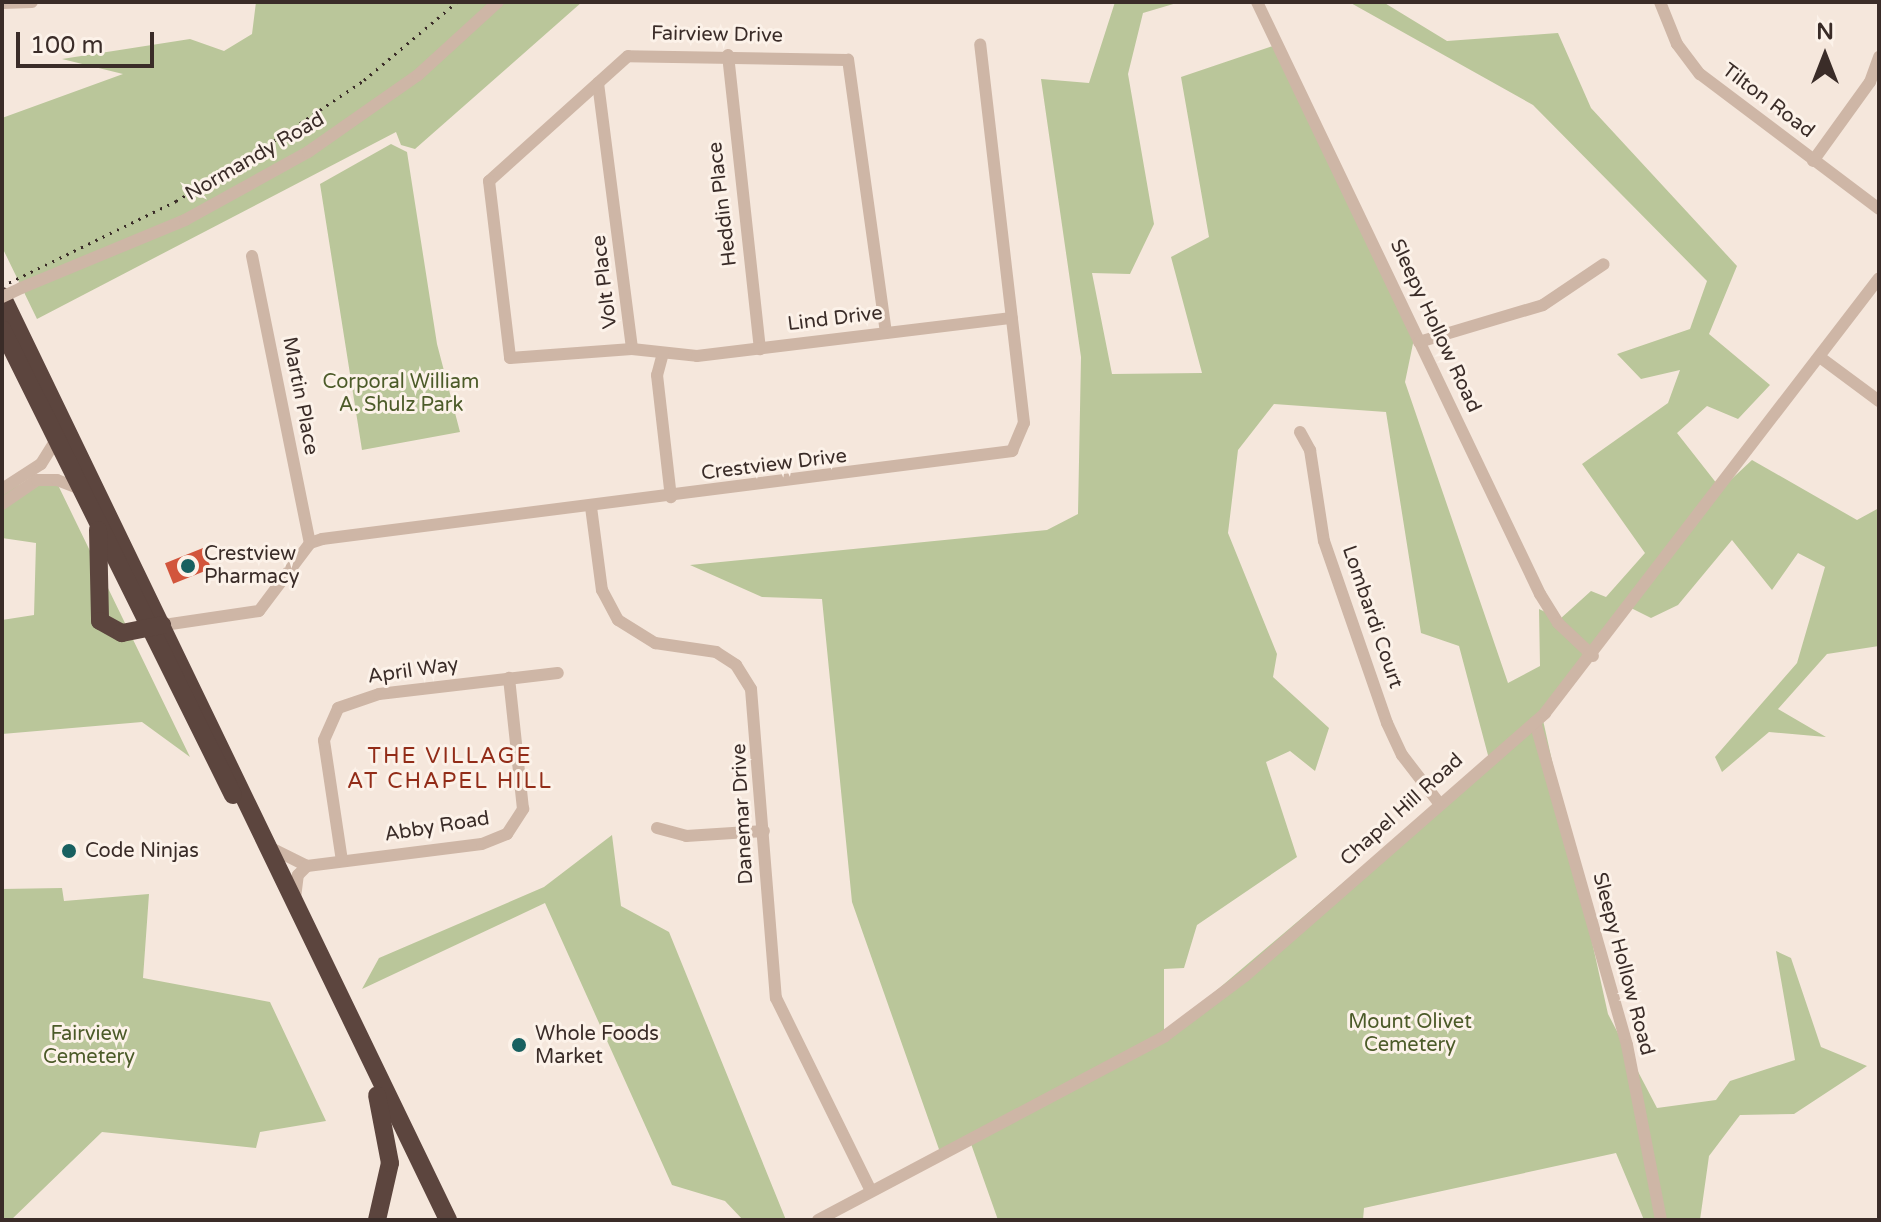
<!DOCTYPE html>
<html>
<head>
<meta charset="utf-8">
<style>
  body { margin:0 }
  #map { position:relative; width:1881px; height:1222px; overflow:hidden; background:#f5e7dc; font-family:"Varela Round",sans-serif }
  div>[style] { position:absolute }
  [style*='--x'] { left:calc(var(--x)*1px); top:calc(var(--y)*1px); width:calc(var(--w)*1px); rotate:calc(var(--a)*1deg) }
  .green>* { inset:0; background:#bac69a }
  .building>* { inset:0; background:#d2553c; transform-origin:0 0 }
  .minor>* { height:12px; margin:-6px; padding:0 6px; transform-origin:6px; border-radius:6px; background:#ceb6a6 }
  .highway>* { height:18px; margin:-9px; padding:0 9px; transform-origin:9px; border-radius:9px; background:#5c453e }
  .rail>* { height:3px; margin-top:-1.5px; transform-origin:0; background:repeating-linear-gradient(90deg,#3a2c28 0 2px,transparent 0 8px) }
  .minor-bridge>* { height:12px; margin:-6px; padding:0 6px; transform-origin:6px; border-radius:6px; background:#ceb6a6 }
  .dots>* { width:22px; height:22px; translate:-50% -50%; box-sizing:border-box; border:4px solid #fcf2e9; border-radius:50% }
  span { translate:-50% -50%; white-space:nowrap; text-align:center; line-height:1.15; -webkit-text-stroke:6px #fcf2e9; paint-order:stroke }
  .street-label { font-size:20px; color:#3a2c28 }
  .park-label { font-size:20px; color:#4c5b29 }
  .poi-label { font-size:20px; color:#3a2c28 }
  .left { translate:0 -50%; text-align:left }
  .neighbourhood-label { font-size:22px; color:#922c18; letter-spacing:2px }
  .frame { position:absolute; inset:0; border:4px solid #3a2c28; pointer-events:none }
  .north { position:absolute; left:1785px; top:16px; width:80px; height:80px; -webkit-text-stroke:6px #fcf2e9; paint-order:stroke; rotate:0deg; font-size:22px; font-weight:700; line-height:32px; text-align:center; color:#3a2c28 }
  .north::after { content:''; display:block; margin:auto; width:28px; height:36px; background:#3a2c28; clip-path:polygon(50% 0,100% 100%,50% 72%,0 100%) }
  .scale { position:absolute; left:16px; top:32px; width:138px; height:36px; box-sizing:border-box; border:4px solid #3a2c28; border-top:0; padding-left:10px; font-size:24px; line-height:28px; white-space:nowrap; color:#3a2c28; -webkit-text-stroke:6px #fcf2e9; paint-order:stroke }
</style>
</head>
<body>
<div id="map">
  <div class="green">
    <div style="clip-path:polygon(256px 2px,582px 2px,415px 149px,401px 145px,396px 132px,37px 319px,2px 247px,2px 118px,123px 74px,62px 59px,190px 39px,224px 51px,252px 34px)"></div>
    <div style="clip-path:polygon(evenodd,1115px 2px,1180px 2px,1143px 13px,1128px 74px,1154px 224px,1130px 274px,1092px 273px,1112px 374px,1202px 373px,1171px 257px,1209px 237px,1181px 77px,1276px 45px,1415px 334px,1405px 382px,1508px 683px,1540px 666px,1539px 609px,1560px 619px,1591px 591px,1606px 597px,1645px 553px,1582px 464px,1668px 403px,1680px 370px,1641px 379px,1617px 354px,1690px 329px,1707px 281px,1533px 105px,1349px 2px,1383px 2px,1447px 41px,1558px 33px,1591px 108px,1737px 266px,1709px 334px,1770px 385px,1738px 419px,1707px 406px,1677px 433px,1721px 489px,1752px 460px,1857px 520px,1879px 508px,1879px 646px,1827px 654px,1778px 709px,1826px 737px,1769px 732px,1722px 772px,1715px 757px,1797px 663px,1825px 567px,1798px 553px,1772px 590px,1732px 540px,1678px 605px,1651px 618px,1631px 608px,1541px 711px,1608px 1014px,1657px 1108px,1716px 1100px,1730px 1081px,1795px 1060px,1776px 951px,1791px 958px,1821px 1047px,1867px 1066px,1794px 1114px,1740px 1115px,1709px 1156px,1700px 1220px,1644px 1220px,1616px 1153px,1364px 1208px,1363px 1220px,998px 1220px,970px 1141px,941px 1155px,852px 902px,822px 599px,762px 597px,690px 565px,1047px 530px,1078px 514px,1081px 357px,1041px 79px,1089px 83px,1115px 2px,1274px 404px,1386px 412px,1421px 633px,1459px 646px,1489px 759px,1164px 1035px,1164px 969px,1184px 968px,1197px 925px,1297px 857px,1266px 762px,1290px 751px,1315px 771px,1329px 728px,1273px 677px,1277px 654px,1228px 533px,1238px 450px,1274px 404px)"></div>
    <div style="clip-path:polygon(391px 144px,407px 152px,437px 344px,460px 432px,362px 450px,320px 184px)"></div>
    <div style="clip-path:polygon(27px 481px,57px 483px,190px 757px,142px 722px,2px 734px,2px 620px,34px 615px,36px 543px,2px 538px,2px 493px)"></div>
    <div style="clip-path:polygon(612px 835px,621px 906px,669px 932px,786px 1220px,743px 1220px,725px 1201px,672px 1185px,545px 903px,362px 989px,379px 958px,544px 887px)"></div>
    <div style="clip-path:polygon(62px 888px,64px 901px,149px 894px,143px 978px,270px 1002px,326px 1121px,260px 1132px,256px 1148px,102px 1132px,11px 1220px,2px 1220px,2px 889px)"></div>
  </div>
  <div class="building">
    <div style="left:203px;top:548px;width:22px;height:41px;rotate:68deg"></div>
  </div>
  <div class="minor">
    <div style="--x:1257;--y:2;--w:656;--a:64.45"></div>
    <div style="--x:1540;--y:594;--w:34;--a:58"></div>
    <div style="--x:1558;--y:623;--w:48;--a:43.3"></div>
    <div style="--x:1660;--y:2;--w:45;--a:68"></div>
    <div style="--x:1677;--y:44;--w:38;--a:53"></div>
    <div style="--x:1700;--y:74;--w:224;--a:37"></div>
    <div style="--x:2;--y:3;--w:30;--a:-2"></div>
    <div style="--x:728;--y:55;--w:296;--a:83.8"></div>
    <div style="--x:598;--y:83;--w:268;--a:82.7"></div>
    <div style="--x:1813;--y:161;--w:97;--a:-54.2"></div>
    <div style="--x:1870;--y:82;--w:27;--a:-70"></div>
    <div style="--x:252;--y:256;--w:293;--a:78.6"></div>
    <div style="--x:21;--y:288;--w:178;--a:-22.5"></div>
    <div style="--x:185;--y:220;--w:141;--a:-28.9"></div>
    <div style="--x:308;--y:152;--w:134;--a:-35"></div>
    <div style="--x:418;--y:75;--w:108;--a:-42.4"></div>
    <div style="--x:886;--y:333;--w:276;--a:-97.9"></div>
    <div style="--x:848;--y:60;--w:220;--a:-179"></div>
    <div style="--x:628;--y:56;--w:187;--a:138"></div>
    <div style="--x:489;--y:181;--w:178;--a:83.2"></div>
    <div style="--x:510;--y:358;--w:122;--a:-4.2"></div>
    <div style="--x:632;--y:349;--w:65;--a:6.1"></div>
    <div style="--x:697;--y:356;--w:317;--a:-6.9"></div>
    <div style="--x:1419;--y:342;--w:129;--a:-16.6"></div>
    <div style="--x:1543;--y:305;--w:73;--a:-33.9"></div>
    <div style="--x:663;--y:353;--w:23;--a:105"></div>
    <div style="--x:657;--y:375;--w:123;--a:83.5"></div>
    <div style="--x:1821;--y:358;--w:72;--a:36.6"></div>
    <div style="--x:1300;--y:432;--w:21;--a:61"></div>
    <div style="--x:1310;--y:450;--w:92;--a:81.3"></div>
    <div style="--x:1324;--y:541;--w:193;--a:70.9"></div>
    <div style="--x:1387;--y:723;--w:35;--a:65"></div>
    <div style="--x:1402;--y:755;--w:61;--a:52.4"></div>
    <div style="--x:2;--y:489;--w:46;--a:-32.7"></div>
    <div style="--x:41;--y:464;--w:28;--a:-58"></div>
    <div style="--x:2;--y:504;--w:42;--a:-34.4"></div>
    <div style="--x:37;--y:480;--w:20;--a:0"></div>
    <div style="--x:57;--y:480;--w:25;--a:21"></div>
    <div style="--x:591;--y:507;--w:84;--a:82.5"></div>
    <div style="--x:602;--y:590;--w:34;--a:62"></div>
    <div style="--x:618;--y:620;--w:44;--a:31.9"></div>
    <div style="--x:655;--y:643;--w:62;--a:8.4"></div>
    <div style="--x:716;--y:652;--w:24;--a:33"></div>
    <div style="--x:736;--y:665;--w:28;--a:58"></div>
    <div style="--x:751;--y:689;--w:310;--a:85.4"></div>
    <div style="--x:776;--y:998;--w:215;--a:63.8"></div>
    <div style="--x:164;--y:625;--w:96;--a:-8.4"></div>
    <div style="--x:259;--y:611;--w:85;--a:-53.1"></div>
    <div style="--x:310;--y:543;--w:13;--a:-18"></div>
    <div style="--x:322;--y:539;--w:696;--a:-7.27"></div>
    <div style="--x:1012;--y:451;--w:30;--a:-67"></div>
    <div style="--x:1024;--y:423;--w:381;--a:-96.6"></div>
    <div style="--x:1535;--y:722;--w:336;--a:74.1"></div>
    <div style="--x:1627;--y:1045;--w:178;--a:79"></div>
    <div style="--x:657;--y:828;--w:30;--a:15"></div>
    <div style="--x:686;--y:836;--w:78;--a:-3.7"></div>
    <div style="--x:271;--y:848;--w:40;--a:26.6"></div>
    <div style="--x:307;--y:866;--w:176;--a:-7.2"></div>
    <div style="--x:482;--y:844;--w:27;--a:-22"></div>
    <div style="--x:507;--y:834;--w:30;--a:-57"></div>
    <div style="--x:523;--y:809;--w:132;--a:-96.1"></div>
    <div style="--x:342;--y:861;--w:122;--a:-98.5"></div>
    <div style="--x:324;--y:740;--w:35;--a:-66"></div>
    <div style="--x:338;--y:708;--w:43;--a:-18.9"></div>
    <div style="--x:379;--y:694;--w:180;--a:-6.7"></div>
    <div style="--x:295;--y:898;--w:23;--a:-83"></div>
    <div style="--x:298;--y:875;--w:13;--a:-45"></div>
    <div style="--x:818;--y:1220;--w:393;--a:-27.9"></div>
    <div style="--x:1165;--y:1036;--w:100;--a:-36.9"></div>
    <div style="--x:1245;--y:976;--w:399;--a:-41.2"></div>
    <div style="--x:1545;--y:713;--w:548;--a:-52.48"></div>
  </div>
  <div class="highway">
    <div style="--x:2;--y:296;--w:1026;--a:64.23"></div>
    <div style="--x:2;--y:329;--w:520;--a:63.63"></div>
    <div style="--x:98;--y:530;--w:91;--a:88.7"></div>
    <div style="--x:100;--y:621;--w:25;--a:29"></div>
    <div style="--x:122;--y:633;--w:41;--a:-11.3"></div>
    <div style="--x:377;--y:1220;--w:58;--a:-77.2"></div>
    <div style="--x:390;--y:1163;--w:69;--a:-100.8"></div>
  </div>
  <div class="rail">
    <div style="--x:2;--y:286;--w:194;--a:-26"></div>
    <div style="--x:176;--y:201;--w:82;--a:-30.6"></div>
    <div style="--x:247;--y:159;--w:141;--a:-34"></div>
    <div style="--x:364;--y:80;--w:121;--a:-40"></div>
  </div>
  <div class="minor-bridge">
    <div style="--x:2;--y:297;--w:21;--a:-25"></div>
  </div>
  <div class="dots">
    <div style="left:188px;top:566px;background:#186060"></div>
    <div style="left:69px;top:851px;background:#186060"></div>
    <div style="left:519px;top:1045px;background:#186060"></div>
  </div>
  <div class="street-label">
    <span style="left:717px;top:35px;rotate:1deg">Fairview Drive</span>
    <span style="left:1768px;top:101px;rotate:37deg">Tilton Road</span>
    <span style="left:255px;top:157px;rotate:-30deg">Normandy Road</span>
    <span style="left:723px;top:204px;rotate:-97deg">Heddin Place</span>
    <span style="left:605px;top:282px;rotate:-97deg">Volt Place</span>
    <span style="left:835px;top:319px;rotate:-7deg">Lind Drive</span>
    <span style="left:1435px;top:326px;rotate:65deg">Sleepy Hollow Road</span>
    <span style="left:300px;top:396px;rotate:79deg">Martin Place</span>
    <span style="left:774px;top:465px;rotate:-7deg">Crestview Drive</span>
    <span style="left:1372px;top:617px;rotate:71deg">Lombardi Court</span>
    <span style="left:413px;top:671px;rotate:-8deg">April Way</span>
    <span style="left:1402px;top:810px;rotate:-42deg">Chapel Hill Road</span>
    <span style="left:743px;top:814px;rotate:-93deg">Danemar Drive</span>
    <span style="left:437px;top:827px;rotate:-9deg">Abby Road</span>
    <span style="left:1623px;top:964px;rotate:75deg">Sleepy Hollow Road</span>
  </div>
  <div class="park-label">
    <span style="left:401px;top:394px">Corporal William<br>A. Shulz Park</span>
    <span style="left:1410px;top:1034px">Mount Olivet<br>Cemetery</span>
    <span style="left:89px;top:1046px">Fairview<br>Cemetery</span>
  </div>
  <div class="poi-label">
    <span class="left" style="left:204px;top:566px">Crestview<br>Pharmacy</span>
    <span class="left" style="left:85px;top:851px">Code Ninjas</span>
    <span class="left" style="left:535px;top:1046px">Whole Foods<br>Market</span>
  </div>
  <div class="neighbourhood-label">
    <span style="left:450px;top:769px">THE VILLAGE<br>AT CHAPEL HILL</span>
  </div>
  <div class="frame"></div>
  <div class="north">N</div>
  <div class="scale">100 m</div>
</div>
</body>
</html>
